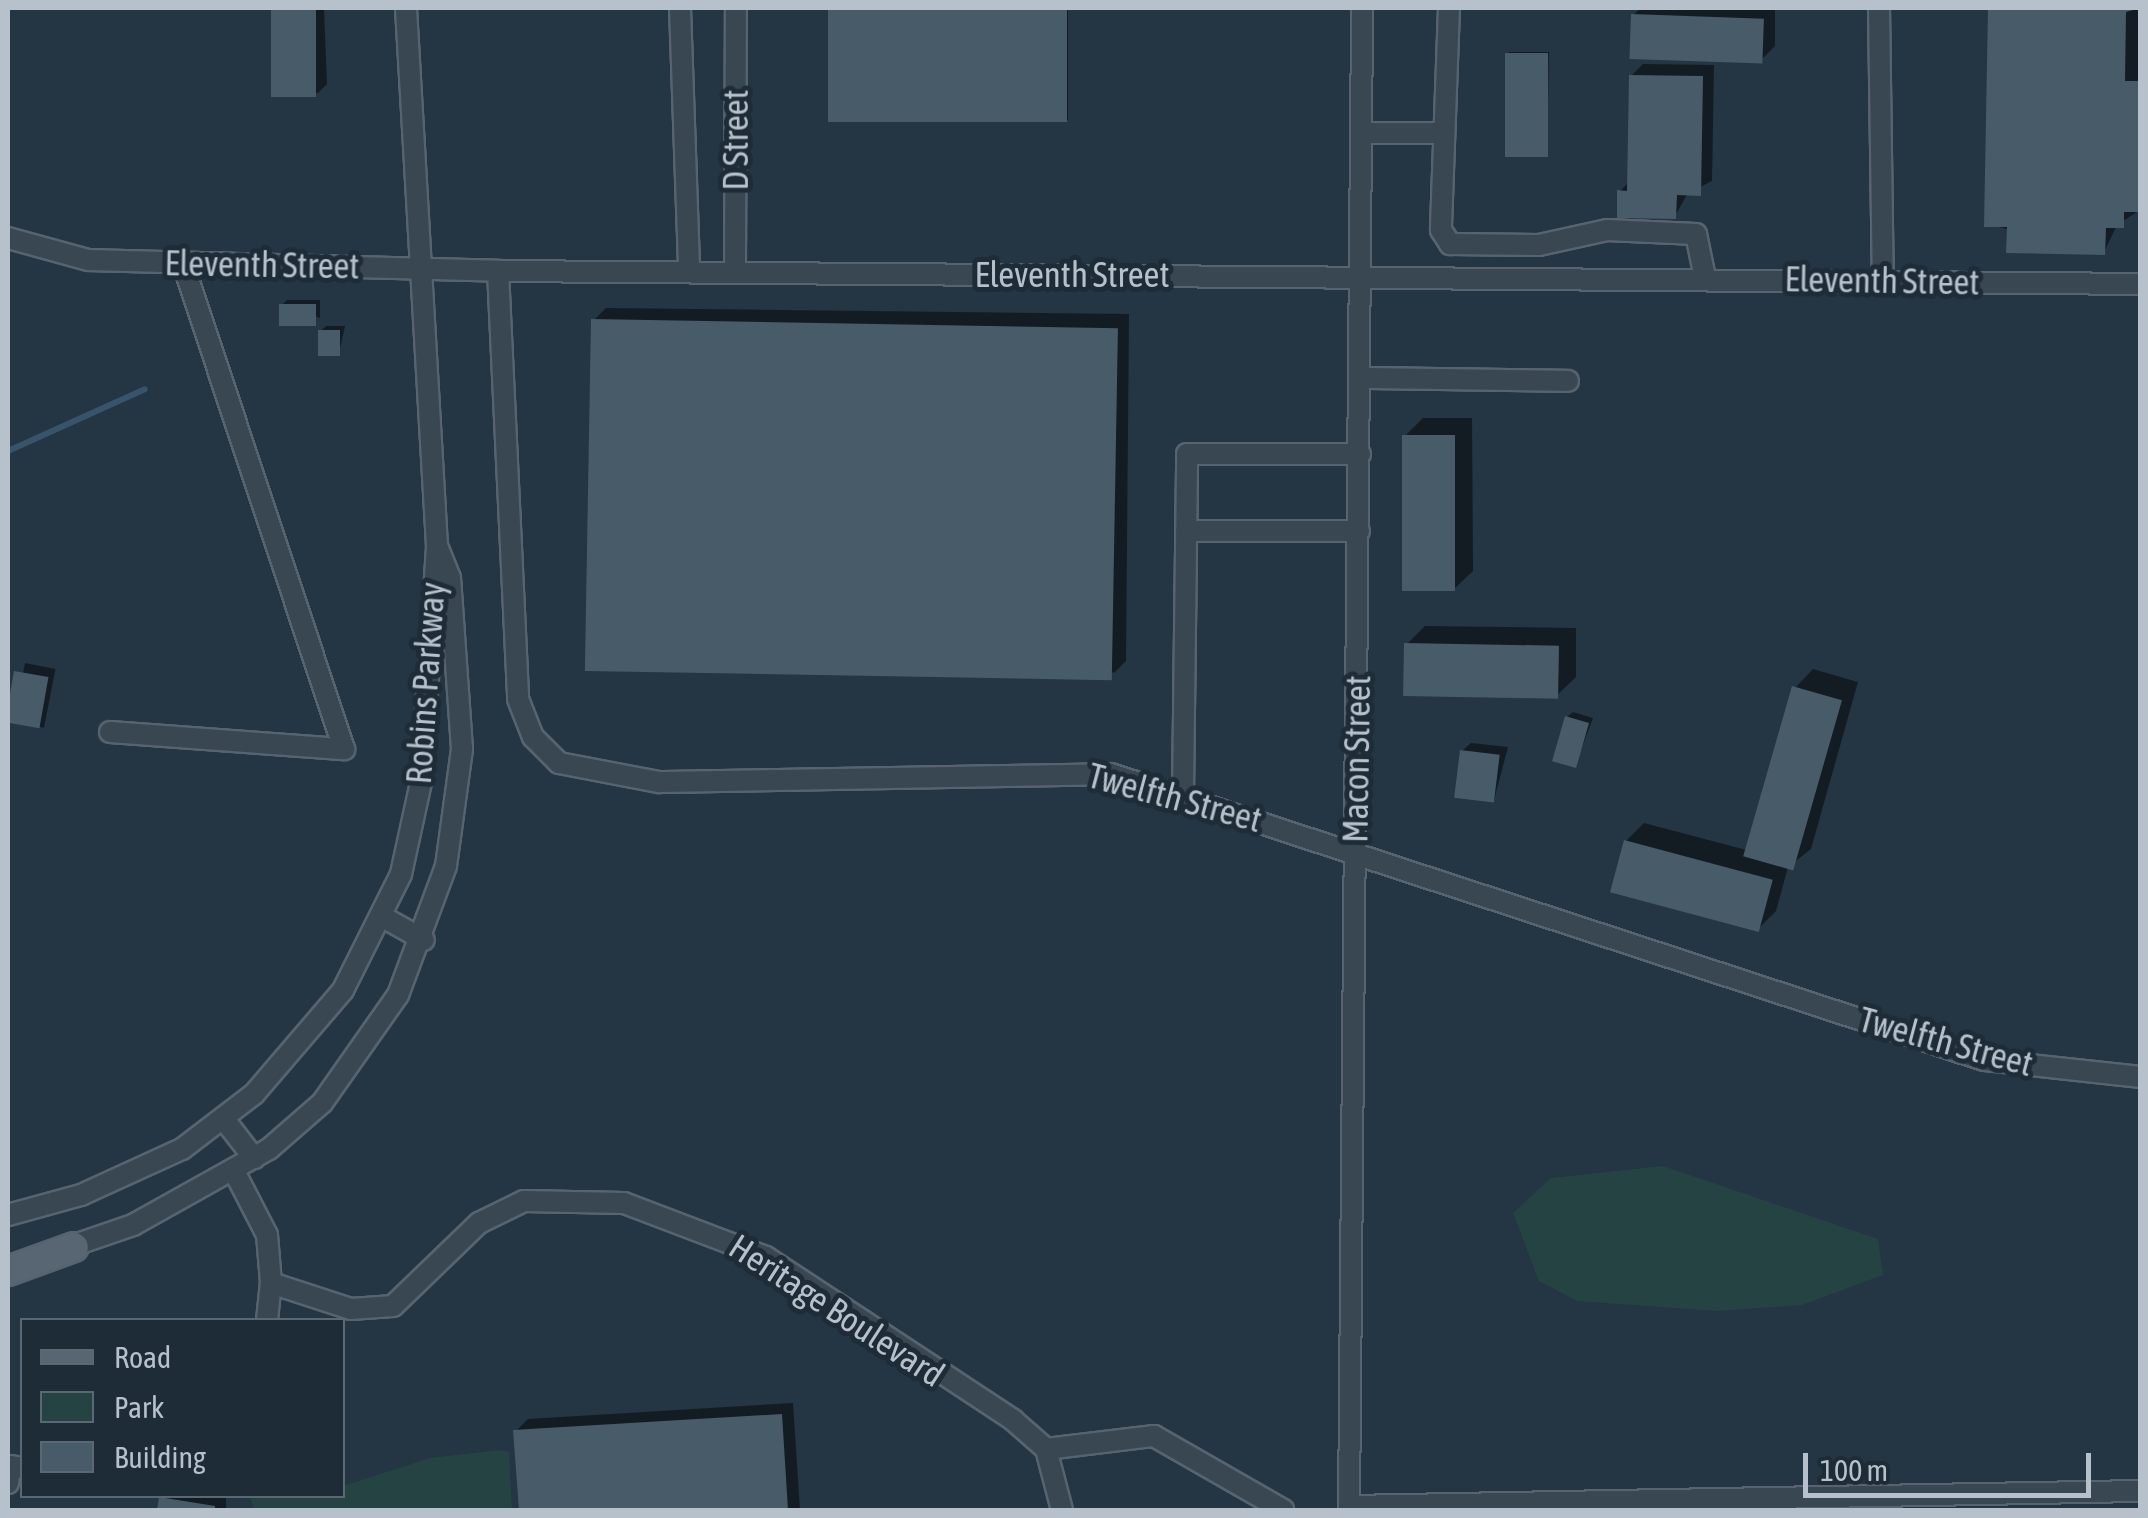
<!DOCTYPE html>
<html>
<head>
<meta charset="utf-8">
<style>
  body { margin:0 }
  #map { position:relative; width:2148px; height:1518px; overflow:hidden; background:#243543; font-family:"Asap Condensed",sans-serif }
  div>[style] { position:absolute }
  [style*='--x'] { left:calc(var(--x)*1px); top:calc(var(--y)*1px); width:calc(var(--w)*1px); rotate:calc(var(--a)*1deg) }
  .green>* { inset:0; background:#264343 }
  .shadow>* { inset:0; background:#0007; transform-origin:0 0 }
  .stream>* { height:6px; margin:-3px; padding:0 3px; transform-origin:3px; border-radius:3px; background:#37546b }
  .building>* { inset:0; background:#485b69; transform-origin:0 0 }
  .roads { filter:drop-shadow(2px 0 #57646f) drop-shadow(-2px 0 #57646f) drop-shadow(0 2px #57646f) drop-shadow(0 -2px #57646f) }
  .minor>* { height:20px; margin:-10px; padding:0 10px; transform-origin:10px; border-radius:10px; background:#394752 }
  .major>* { height:28px; margin:-14px; padding:0 14px; transform-origin:14px; border-radius:14px; background:#576672 }
  span { translate:-50% -50%; white-space:nowrap; text-align:center; line-height:1.15; -webkit-text-stroke:10px #1d2c37; paint-order:stroke }
  .street-label { font-size:35px; color:#b6c1cc }
  .frame { position:absolute; inset:0; border:10px solid #b6c1cc; pointer-events:none }
  .legend { position:absolute; left:20px; top:1318px; width:325px; height:180px; box-sizing:border-box; background:#1d2c37; border:2px solid #5a6873; margin:0; padding:12px 18px; list-style:none; font-size:30px; color:#b6c1cc }
  .legend li { display:flex; align-items:center; gap:20px; height:50px }
  .legend b { width:50px; border:2px solid #5a6873 }
  .scale { position:absolute; left:1803px; top:1453px; width:288px; height:45px; box-sizing:border-box; border:5px solid #b6c1cc; border-top:0; padding-left:12px; font-size:30px; line-height:35px; white-space:nowrap; color:#b6c1cc; -webkit-text-stroke:8px #1d2c37; paint-order:stroke }
</style>
</head>
<body>
<div id="map">
  <div class="green">
    <div style="clip-path:polygon(1663px 1166px,1878px 1239px,1883px 1275px,1802px 1305px,1717px 1311px,1577px 1301px,1539px 1281px,1513px 1213px,1551px 1178px)"></div>
    <div style="clip-path:polygon(499px 1450px,509px 1452px,512px 1510px,254px 1510px,250px 1496px,342px 1496px,343px 1486px,430px 1458px)"></div>
  </div>
  <div class="shadow">
    <div style="clip-path:polygon(273px 8px,324px 8px,327px 84px,318px 93px,277px 95px)"></div>
    <div style="left:830px;top:8px;width:238px;height:112px"></div>
    <div style="clip-path:polygon(1641px 8px,1775px 8px,1775px 46px,1763px 58px,1633px 15px)"></div>
    <div style="clip-path:polygon(1990px 8px,2140px 8px,2140px 210px,2117px 225px,2104px 252px,1986px 224px)"></div>
    <div style="clip-path:polygon(1509px 52px,1549px 52px,1547px 154px,1507px 54px)"></div>
    <div style="clip-path:polygon(1643px 64px,1714px 65px,1712px 181px,1688px 193px,1675px 216px,1620px 191px,1630px 181px,1631px 76px)"></div>
    <div style="clip-path:polygon(287px 300px,320px 300px,320px 318px,282px 305px)"></div>
    <div style="clip-path:polygon(606px 308px,1129px 314px,1126px 661px,1114px 673px,594px 320px)"></div>
    <div style="clip-path:polygon(326px 326px,345px 326px,339px 353px,321px 331px)"></div>
    <div style="clip-path:polygon(1423px 418px,1472px 418px,1473px 571px,1454px 589px,1405px 436px)"></div>
    <div style="clip-path:polygon(1425px 626px,1576px 628px,1576px 677px,1557px 695px,1407px 644px)"></div>
    <div style="left:25px;top:663px;width:31px;height:60px;rotate:11deg"></div>
    <div style="clip-path:polygon(1813px 669px,1858px 682px,1811px 849px,1788px 867px,1776px 911px,1758px 929px,1626px 841px,1644px 823px,1754px 852px,1795px 688px)"></div>
    <div style="clip-path:polygon(1573px 712px,1593px 718px,1575px 766px,1567px 717px)"></div>
    <div style="clip-path:polygon(1471px 743px,1508px 747px,1494px 800px,1462px 751px)"></div>
    <div style="clip-path:polygon(793px 1403px,800px 1510px,521px 1510px,516px 1431px,528px 1419px)"></div>
    <div style="left:165px;top:1496px;width:61px;height:15px"></div>
  </div>
  <div class="stream">
    <div style="--x:8;--y:451;--w:150;--a:-24.3"></div>
  </div>
  <div class="building">
    <div style="left:271px;top:8px;width:45px;height:89px"></div>
    <div style="left:828px;top:8px;width:239px;height:114px"></div>
    <div style="clip-path:polygon(1988px 8px,2140px 8px,2126px 12px,2125px 81px,2140px 81px,2140px 212px,2124px 212px,2124px 228px,2106px 228px,2105px 255px,2006px 253px,2007px 227px,1984px 227px)"></div>
    <div style="left:1631px;top:14px;width:133px;height:45px;rotate:2deg"></div>
    <div style="left:1505px;top:53px;width:43px;height:104px"></div>
    <div style="clip-path:polygon(1629px 75px,1703px 76px,1701px 196px,1677px 195px,1676px 219px,1617px 218px,1617px 190px,1627px 191px)"></div>
    <div style="left:279px;top:304px;width:37px;height:22px"></div>
    <div style="left:591px;top:319px;width:527px;height:352px;rotate:1deg"></div>
    <div style="left:318px;top:330px;width:22px;height:26px"></div>
    <div style="left:1402px;top:435px;width:53px;height:156px"></div>
    <div style="left:1404px;top:643px;width:155px;height:53px;rotate:1deg"></div>
    <div style="left:14px;top:671px;width:35px;height:52px;rotate:10deg"></div>
    <div style="left:1792px;top:686px;width:52px;height:177px;rotate:16deg"></div>
    <div style="left:1565px;top:716px;width:25px;height:47px;rotate:16deg"></div>
    <div style="left:1460px;top:750px;width:40px;height:48px;rotate:7deg"></div>
    <div style="left:1624px;top:840px;width:154px;height:54px;rotate:15deg"></div>
    <div style="clip-path:polygon(782px 1414px,788px 1510px,519px 1510px,513px 1430px)"></div>
    <div style="clip-path:polygon(159px 1497px,215px 1506px,215px 1510px,157px 1510px)"></div>
  </div>
  <div class="roads">
    <div class="minor">
      <div style="--x:680;--y:8;--w:264;--a:88"></div>
      <div style="--x:1449;--y:8;--w:222;--a:92.1"></div>
      <div style="--x:1441;--y:230;--w:17;--a:57"></div>
      <div style="--x:1450;--y:244;--w:89;--a:0.6"></div>
      <div style="--x:1539;--y:245;--w:70;--a:-12.4"></div>
      <div style="--x:1607;--y:230;--w:89;--a:2.6"></div>
      <div style="--x:1696;--y:234;--w:45;--a:78.4"></div>
      <div style="--x:1879;--y:8;--w:272;--a:89.2"></div>
      <div style="--x:1362;--y:133;--w:82;--a:0"></div>
      <div style="--x:8;--y:238;--w:83;--a:15.4"></div>
      <div style="--x:88;--y:260;--w:410;--a:1.5"></div>
      <div style="--x:498;--y:271;--w:1642;--a:0.45"></div>
      <div style="--x:498;--y:271;--w:428;--a:87.3"></div>
      <div style="--x:518;--y:699;--w:41;--a:68.5"></div>
      <div style="--x:533;--y:737;--w:37;--a:45"></div>
      <div style="--x:559;--y:763;--w:102;--a:10.8"></div>
      <div style="--x:659;--y:782;--w:452;--a:-1"></div>
      <div style="--x:1111;--y:774;--w:919;--a:18.14"></div>
      <div style="--x:1984;--y:1060;--w:157;--a:6.2"></div>
      <div style="--x:735;--y:272;--w:264;--a:-89.8"></div>
      <div style="--x:1361;--y:378;--w:207;--a:0.8"></div>
      <div style="--x:1186;--y:531;--w:173;--a:0"></div>
      <div style="--x:110;--y:732;--w:235;--a:4.2"></div>
      <div style="--x:344;--y:749;--w:511;--a:-108.36"></div>
      <div style="--x:1183;--y:794;--w:340;--a:-89.3"></div>
      <div style="--x:1187;--y:454;--w:173;--a:0"></div>
      <div style="--x:381;--y:916;--w:49;--a:29.2"></div>
      <div style="--x:223;--y:1118;--w:51;--a:52.2"></div>
      <div style="--x:234;--y:1171;--w:72;--a:62.7"></div>
      <div style="--x:267;--y:1235;--w:48;--a:85.2"></div>
      <div style="--x:8;--y:1215;--w:76;--a:-15.3"></div>
      <div style="--x:81;--y:1195;--w:111;--a:-24.5"></div>
      <div style="--x:182;--y:1149;--w:91;--a:-37.4"></div>
      <div style="--x:254;--y:1094;--w:137;--a:-49.4"></div>
      <div style="--x:343;--y:990;--w:130;--a:-63.4"></div>
      <div style="--x:401;--y:874;--w:94;--a:-77.7"></div>
      <div style="--x:421;--y:782;--w:237;--a:-86.1"></div>
      <div style="--x:437;--y:546;--w:539;--a:-93.3"></div>
      <div style="--x:63;--y:1249;--w:74;--a:-18.9"></div>
      <div style="--x:133;--y:1225;--w:156;--a:-29.2"></div>
      <div style="--x:269;--y:1149;--w:70;--a:-41"></div>
      <div style="--x:322;--y:1103;--w:132;--a:-54.9"></div>
      <div style="--x:398;--y:995;--w:138;--a:-69.6"></div>
      <div style="--x:446;--y:866;--w:118;--a:-82.2"></div>
      <div style="--x:462;--y:749;--w:171;--a:-94"></div>
      <div style="--x:450;--y:578;--w:35;--a:-112"></div>
      <div style="--x:267;--y:1320;--w:37;--a:-84"></div>
      <div style="--x:271;--y:1283;--w:84;--a:18"></div>
      <div style="--x:351;--y:1309;--w:42;--a:-4.1"></div>
      <div style="--x:393;--y:1306;--w:120;--a:-44"></div>
      <div style="--x:479;--y:1223;--w:50;--a:-26.1"></div>
      <div style="--x:524;--y:1201;--w:100;--a:1.1"></div>
      <div style="--x:624;--y:1203;--w:152;--a:20.8"></div>
      <div style="--x:766;--y:1257;--w:296;--a:33.4"></div>
      <div style="--x:1013;--y:1420;--w:44;--a:41.3"></div>
      <div style="--x:1046;--y:1449;--w:63;--a:75.3"></div>
      <div style="--x:1046;--y:1449;--w:109;--a:-6.9"></div>
      <div style="--x:1154;--y:1436;--w:149;--a:29.8"></div>
      <div style="--x:8;--y:1483;--w:17;--a:-83"></div>
      <div style="--x:10;--y:1466;--w:12;--a:9"></div>
      <div style="--x:1350;--y:1506;--w:790;--a:-1.09"></div>
      <div style="--x:1349;--y:1510;--w:1502;--a:-89.5"></div>
    </div>
    <div class="major">
      <div style="--x:8;--y:1271;--w:70;--a:-20"></div>
    </div>
  </div>
  <div class="street-label">
    <span style="left:735px;top:140px;rotate:-90deg">D Street</span>
    <span style="left:262px;top:264px;rotate:1deg">Eleventh Street</span>
    <span style="left:1072px;top:274px">Eleventh Street</span>
    <span style="left:1882px;top:280px;rotate:1deg">Eleventh Street</span>
    <span style="left:425px;top:683px;rotate:-86deg">Robins Parkway</span>
    <span style="left:1356px;top:759px;rotate:-89deg">Macon Street</span>
    <span style="left:1175px;top:797px;rotate:15deg">Twelfth Street</span>
    <span style="left:1946px;top:1041px;rotate:15deg">Twelfth Street</span>
    <span style="left:837px;top:1310px;rotate:33deg">Heritage Boulevard</span>
  </div>
  <div class="frame"></div>
  <ul class="legend">
  <li><b style="height:12px;background:#576672"></b>Road</li>
  <li><b style="height:28px;background:#264343"></b>Park</li>
  <li><b style="height:28px;background:#485b69"></b>Building</li>
  </ul>
  <div class="scale">100 m</div>
</div>
</body>
</html>
